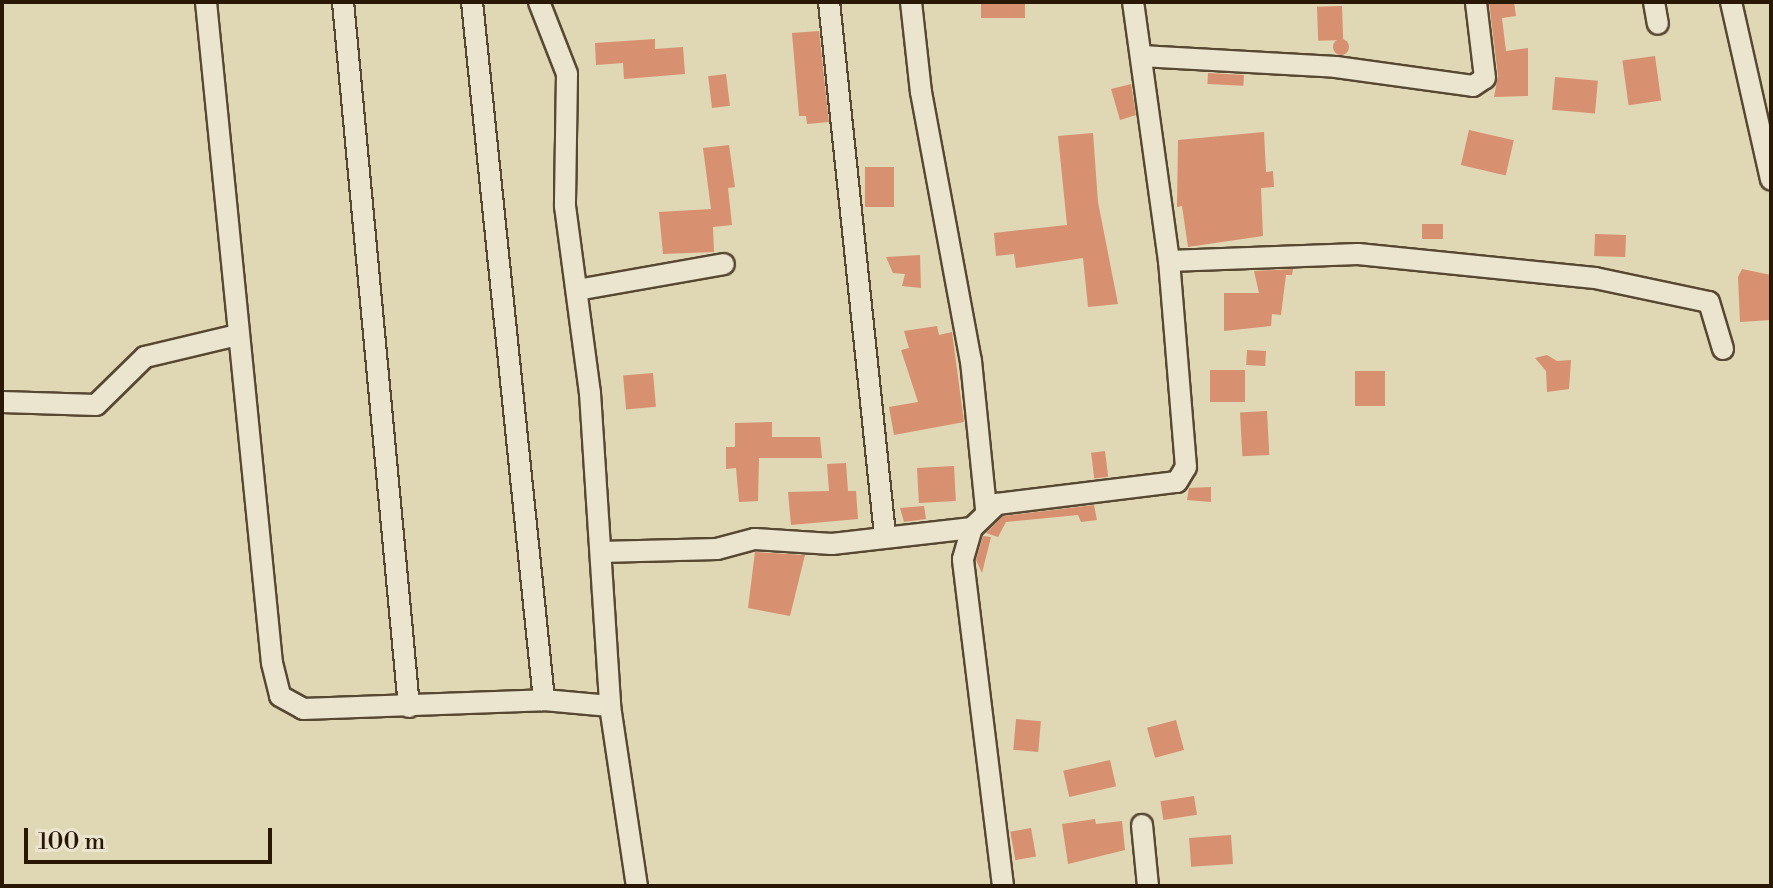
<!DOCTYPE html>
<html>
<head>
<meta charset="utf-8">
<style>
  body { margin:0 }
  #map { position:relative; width:1773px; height:888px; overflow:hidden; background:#e0d7b5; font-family:"Libre Bodoni",serif }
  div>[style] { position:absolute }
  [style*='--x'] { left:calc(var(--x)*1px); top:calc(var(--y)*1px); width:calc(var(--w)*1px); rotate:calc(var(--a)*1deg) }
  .building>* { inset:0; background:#d79070; transform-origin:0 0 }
  .round { border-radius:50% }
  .roads { filter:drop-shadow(2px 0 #574832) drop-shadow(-2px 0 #574832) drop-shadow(0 2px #574832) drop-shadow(0 -2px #574832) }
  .minor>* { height:20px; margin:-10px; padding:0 10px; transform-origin:10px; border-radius:10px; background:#ebe5cf }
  span { translate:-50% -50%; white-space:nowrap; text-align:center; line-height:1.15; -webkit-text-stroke:7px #ebe5cf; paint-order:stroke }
  .frame { position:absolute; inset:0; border:4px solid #291806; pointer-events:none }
  .scale { position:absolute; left:24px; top:828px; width:248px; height:36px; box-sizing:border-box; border:4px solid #291806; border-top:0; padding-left:10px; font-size:24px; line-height:28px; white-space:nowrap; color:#291806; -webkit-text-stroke:6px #ebe5cf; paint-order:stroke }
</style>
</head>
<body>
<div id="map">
  <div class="building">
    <div style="left:981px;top:2px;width:44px;height:16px"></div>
    <div style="clip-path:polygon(1489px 2px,1514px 2px,1516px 16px,1502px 18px,1506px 51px,1528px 48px,1528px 96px,1494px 97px,1498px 76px)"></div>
    <div style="left:1342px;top:6px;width:34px;height:25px;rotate:88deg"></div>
    <div style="clip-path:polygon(819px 31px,829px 122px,807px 124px,806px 116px,799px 116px,792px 33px)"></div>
    <div class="round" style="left:1333px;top:39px;width:16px;height:16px"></div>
    <div style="clip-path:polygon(655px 39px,655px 49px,683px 47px,685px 74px,624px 79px,623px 63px,596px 65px,595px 43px)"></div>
    <div style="left:1655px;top:56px;width:45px;height:33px;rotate:82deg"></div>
    <div style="left:1208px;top:73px;width:36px;height:11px;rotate:3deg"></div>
    <div style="left:726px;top:74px;width:32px;height:18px;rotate:83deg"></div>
    <div style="left:1555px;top:77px;width:43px;height:33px;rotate:5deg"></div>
    <div style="clip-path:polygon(1131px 84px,1136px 115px,1120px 120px,1111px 89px)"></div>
    <div style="left:1469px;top:130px;width:46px;height:36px;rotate:13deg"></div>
    <div style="clip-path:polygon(1264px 132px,1266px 172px,1273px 171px,1274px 187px,1261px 188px,1263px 236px,1188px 247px,1182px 206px,1177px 207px,1178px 140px)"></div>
    <div style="clip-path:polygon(1093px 133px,1098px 202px,1118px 304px,1088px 307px,1083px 258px,1016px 268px,1014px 254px,996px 256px,994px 233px,1067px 225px,1058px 136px)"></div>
    <div style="clip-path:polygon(729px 145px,735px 187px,728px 188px,732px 225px,713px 227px,714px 252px,663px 254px,659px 212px,711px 209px,703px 148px)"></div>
    <div style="left:865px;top:167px;width:29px;height:40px"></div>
    <div style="left:1422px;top:224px;width:21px;height:15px"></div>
    <div style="left:1595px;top:234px;width:31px;height:22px;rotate:2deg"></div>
    <div style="clip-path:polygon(920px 255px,921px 288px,902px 286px,905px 274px,893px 273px,886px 257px)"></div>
    <div style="clip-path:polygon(1293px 269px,1292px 275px,1286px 275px,1281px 315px,1272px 314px,1271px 326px,1224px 331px,1224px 293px,1259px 293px,1254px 271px)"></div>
    <div style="clip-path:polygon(1742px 269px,1771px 275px,1771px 320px,1740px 322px,1738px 277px)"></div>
    <div style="clip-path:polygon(937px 326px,939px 335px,952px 332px,964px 422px,894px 435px,889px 407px,918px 402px,901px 350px,909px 348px,904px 331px)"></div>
    <div style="left:1247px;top:350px;width:19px;height:15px;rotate:3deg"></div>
    <div style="clip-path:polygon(1547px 355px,1557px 361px,1571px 360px,1569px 389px,1547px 392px,1546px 371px,1535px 358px)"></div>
    <div style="left:1210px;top:370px;width:35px;height:32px"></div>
    <div style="left:1385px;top:371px;width:35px;height:30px;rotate:90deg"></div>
    <div style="left:653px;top:373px;width:34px;height:30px;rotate:85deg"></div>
    <div style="left:1267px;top:411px;width:44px;height:27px;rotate:87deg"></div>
    <div style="clip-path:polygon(772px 422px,772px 437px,820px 437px,822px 458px,759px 458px,758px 501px,739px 502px,736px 468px,726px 469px,726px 447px,735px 447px,735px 423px)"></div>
    <div style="left:1105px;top:451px;width:26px;height:14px;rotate:83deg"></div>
    <div style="clip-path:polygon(846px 463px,848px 491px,856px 491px,858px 519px,791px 525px,788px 492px,829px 491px,827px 464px)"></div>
    <div style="left:954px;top:466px;width:35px;height:37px;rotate:87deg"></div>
    <div style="clip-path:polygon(1211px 487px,1211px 502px,1187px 500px,1189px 488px)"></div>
    <div style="clip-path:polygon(1094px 505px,1097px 520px,1081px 522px,1078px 515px,1006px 522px,998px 537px,986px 533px,1003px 516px)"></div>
    <div style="clip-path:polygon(924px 506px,926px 519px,904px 522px,900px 508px)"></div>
    <div style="clip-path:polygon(983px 536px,991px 537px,982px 573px,976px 560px)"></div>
    <div style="clip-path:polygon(755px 552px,805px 555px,790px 616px,748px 608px)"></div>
    <div style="left:1016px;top:719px;width:25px;height:31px;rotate:5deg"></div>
    <div style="left:1176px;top:720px;width:31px;height:30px;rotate:75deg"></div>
    <div style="left:1110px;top:760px;width:27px;height:48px;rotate:77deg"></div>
    <div style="left:1194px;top:796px;width:19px;height:34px;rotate:81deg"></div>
    <div style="clip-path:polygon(1095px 819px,1096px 824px,1122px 821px,1125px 850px,1068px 864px,1062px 824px)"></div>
    <div style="left:1031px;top:828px;width:29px;height:21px;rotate:80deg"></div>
    <div style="left:1231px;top:835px;width:29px;height:42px;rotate:86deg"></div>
  </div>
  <div class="roads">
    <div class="minor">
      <div style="--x:206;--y:2;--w:664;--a:84.3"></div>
      <div style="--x:272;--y:663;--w:34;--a:76"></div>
      <div style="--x:280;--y:696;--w:26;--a:29"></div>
      <div style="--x:303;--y:709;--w:241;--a:-2.1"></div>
      <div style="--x:544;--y:700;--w:66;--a:5.2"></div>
      <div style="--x:343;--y:2;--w:708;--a:84.65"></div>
      <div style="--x:472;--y:2;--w:702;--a:84.11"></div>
      <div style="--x:539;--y:2;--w:77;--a:68.7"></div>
      <div style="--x:567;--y:74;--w:132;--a:90.9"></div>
      <div style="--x:565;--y:206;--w:189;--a:82.4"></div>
      <div style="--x:590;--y:393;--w:314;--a:86.3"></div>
      <div style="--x:610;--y:706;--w:182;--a:81.5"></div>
      <div style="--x:829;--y:2;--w:536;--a:84"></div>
      <div style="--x:911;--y:2;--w:91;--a:83.7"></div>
      <div style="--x:921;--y:92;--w:274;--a:79.5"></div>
      <div style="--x:971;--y:361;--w:149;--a:84.2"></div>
      <div style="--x:1654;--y:2;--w:22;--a:80"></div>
      <div style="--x:1731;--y:2;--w:182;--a:77.3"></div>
      <div style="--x:1141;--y:56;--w:195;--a:3.2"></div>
      <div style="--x:1336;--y:67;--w:138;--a:7.9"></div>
      <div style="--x:1473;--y:86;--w:14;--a:-34"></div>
      <div style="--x:1485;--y:78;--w:77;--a:-96.8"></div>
      <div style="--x:1169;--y:261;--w:189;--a:-2.1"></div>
      <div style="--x:1358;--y:254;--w:238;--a:5.8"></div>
      <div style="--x:1595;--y:278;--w:116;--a:11.9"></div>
      <div style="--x:1709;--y:302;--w:49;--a:73.4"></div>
      <div style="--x:577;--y:290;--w:149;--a:-10"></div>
      <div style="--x:2;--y:402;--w:94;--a:1.8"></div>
      <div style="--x:96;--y:405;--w:69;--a:-44.4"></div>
      <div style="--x:145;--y:357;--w:95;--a:-13.4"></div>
      <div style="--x:601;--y:552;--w:116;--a:-1.5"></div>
      <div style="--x:717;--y:549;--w:39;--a:-15"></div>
      <div style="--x:755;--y:539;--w:77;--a:3.7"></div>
      <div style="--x:832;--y:544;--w:141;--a:-6.5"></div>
      <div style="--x:1142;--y:825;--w:61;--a:84.4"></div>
      <div style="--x:1003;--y:886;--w:329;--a:-97"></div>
      <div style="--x:963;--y:559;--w:32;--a:-74"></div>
      <div style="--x:972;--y:528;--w:35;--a:-44"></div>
      <div style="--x:997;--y:504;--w:181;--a:-7"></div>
      <div style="--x:1177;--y:482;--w:17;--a:-59"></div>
      <div style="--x:1186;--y:467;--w:207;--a:-94.7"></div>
      <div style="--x:1169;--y:261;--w:261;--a:-97.9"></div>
    </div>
  </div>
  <div class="frame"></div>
  <div class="scale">100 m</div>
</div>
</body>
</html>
